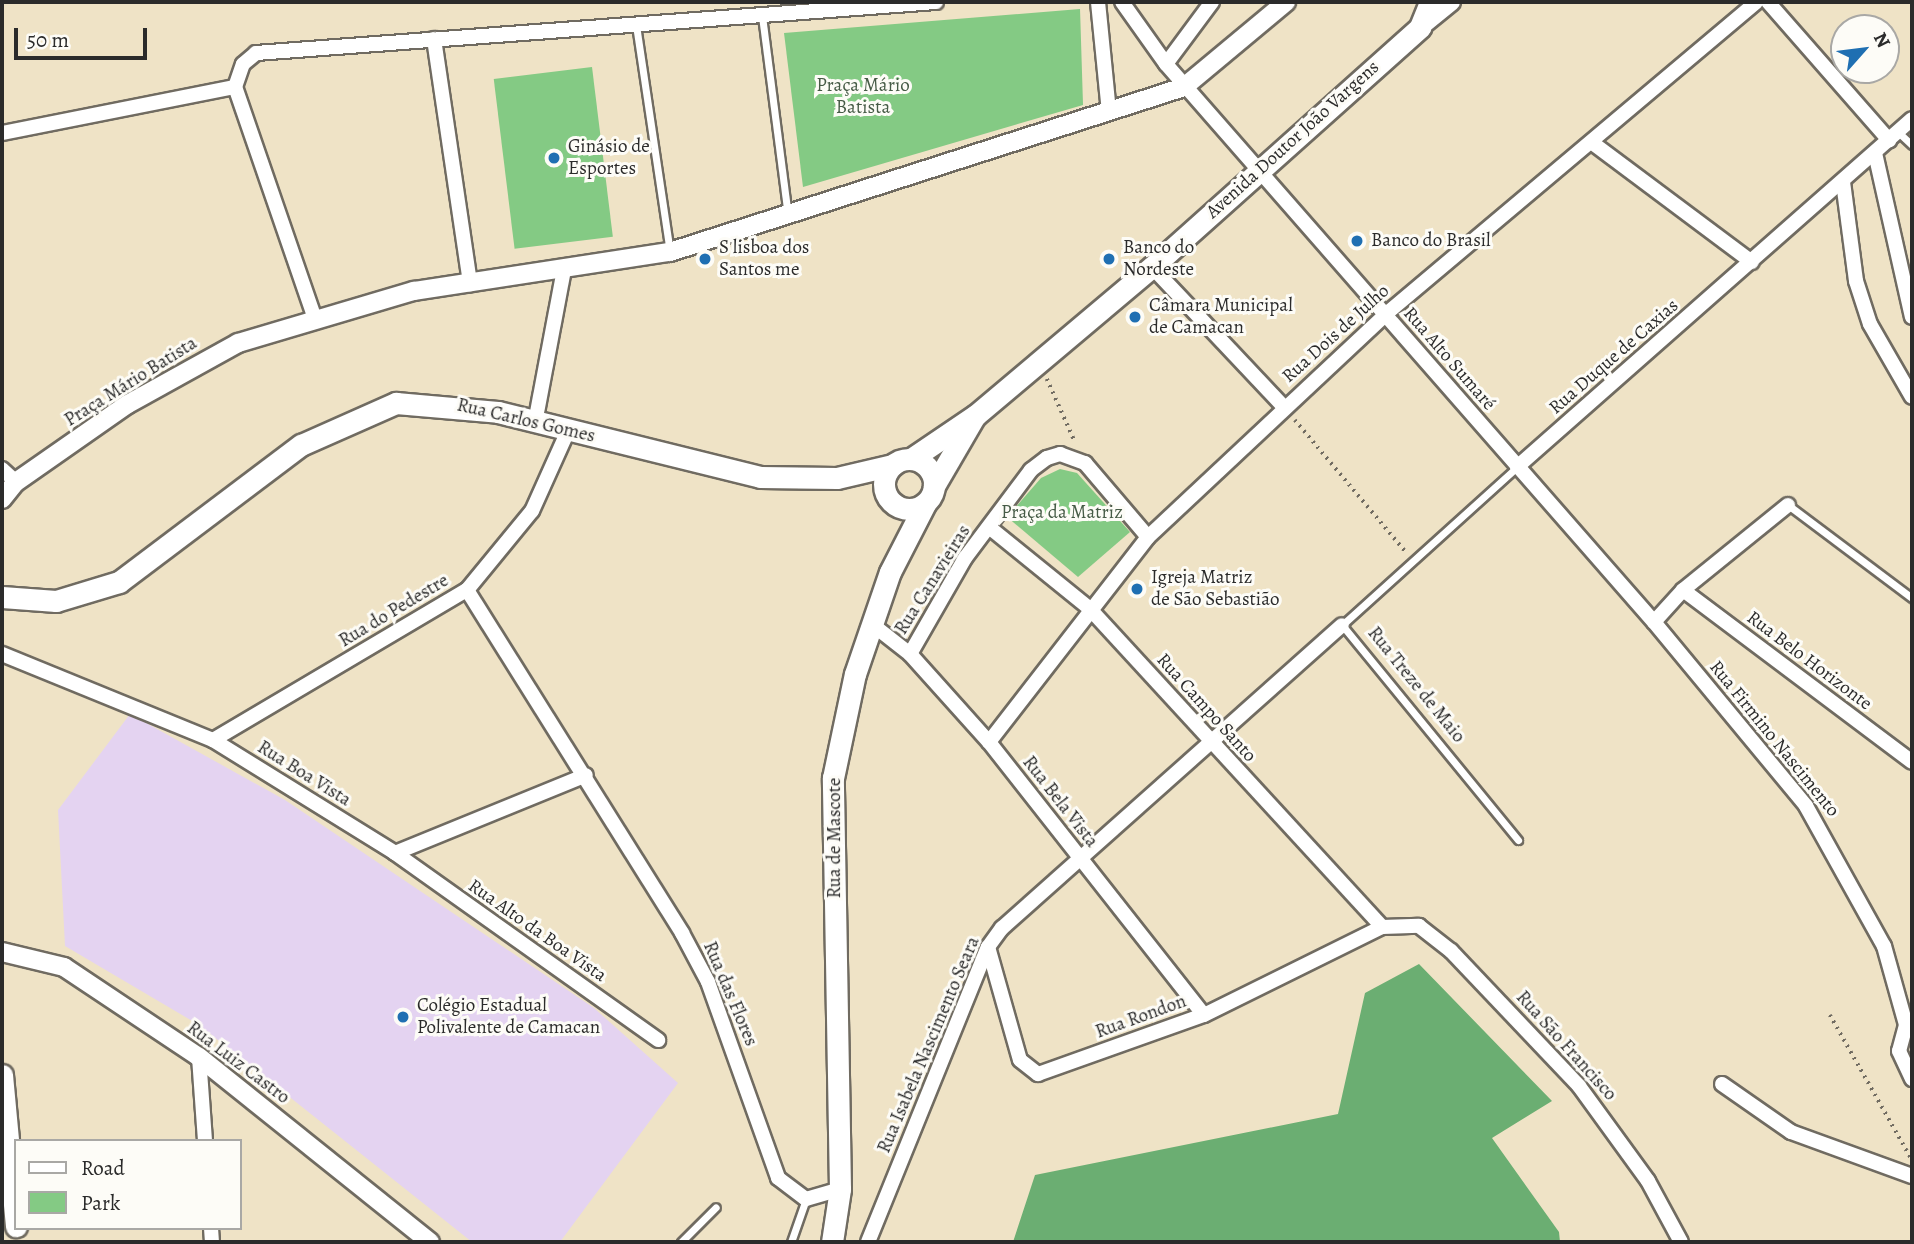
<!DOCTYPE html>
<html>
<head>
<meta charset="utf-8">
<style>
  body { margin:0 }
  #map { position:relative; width:1914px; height:1244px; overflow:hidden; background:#efe3c6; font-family:Alegreya,serif }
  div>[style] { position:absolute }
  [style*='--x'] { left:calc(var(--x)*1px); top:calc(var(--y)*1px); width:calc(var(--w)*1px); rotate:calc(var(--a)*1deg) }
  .built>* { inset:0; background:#e4d3f1 }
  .green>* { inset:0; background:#84ca84; transform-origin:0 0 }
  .forest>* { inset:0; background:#6bae72 }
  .path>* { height:3.5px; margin-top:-1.75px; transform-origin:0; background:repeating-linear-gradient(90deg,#706b61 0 2px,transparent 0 7px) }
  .roads { filter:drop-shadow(2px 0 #706b61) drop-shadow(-2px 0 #706b61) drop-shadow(0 2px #706b61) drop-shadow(0 -2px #706b61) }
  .service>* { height:7px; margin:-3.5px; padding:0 3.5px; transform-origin:3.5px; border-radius:3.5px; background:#fff }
  .minor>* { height:14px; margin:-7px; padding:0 7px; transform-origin:7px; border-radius:7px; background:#fff }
  .tertiary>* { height:18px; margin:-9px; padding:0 9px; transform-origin:9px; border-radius:9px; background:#fff }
  .secondary>* { height:21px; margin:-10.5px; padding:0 10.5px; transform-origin:10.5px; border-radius:10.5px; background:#fff }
  .secondary>.ring { margin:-10.5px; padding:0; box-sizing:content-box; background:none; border:21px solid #fff; border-radius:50% }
  .dots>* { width:19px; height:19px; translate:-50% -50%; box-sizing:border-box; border:4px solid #fdfcf7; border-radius:50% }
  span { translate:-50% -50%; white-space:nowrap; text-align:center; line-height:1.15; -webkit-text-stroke:6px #fdfcf7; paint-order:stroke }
  .park-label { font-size:19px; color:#465b46 }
  .street-label { font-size:19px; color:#2b2b2b }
  .poi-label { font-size:19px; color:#2b2b2b }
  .left { translate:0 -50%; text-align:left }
  .frame { position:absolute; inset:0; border:4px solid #2b2b2b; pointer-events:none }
  .legend { position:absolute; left:14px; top:1139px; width:228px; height:91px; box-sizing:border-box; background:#fdfcf7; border:2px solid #a9a8a5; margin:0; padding:9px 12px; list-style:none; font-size:21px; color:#2b2b2b }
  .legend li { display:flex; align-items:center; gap:14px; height:35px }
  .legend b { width:35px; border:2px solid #a9a8a5 }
  .north { position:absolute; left:1830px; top:14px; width:70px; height:70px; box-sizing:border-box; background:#fdfcf7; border:2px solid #a9a8a5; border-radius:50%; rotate:62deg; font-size:19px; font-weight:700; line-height:28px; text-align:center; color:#2b2b2b }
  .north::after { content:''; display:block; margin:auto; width:24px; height:32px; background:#1f6fb2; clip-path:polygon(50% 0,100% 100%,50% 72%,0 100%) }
  .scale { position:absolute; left:14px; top:28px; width:133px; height:32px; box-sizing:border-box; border:4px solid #2b2b2b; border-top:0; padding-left:9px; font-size:21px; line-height:24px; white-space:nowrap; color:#2b2b2b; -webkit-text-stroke:5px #fdfcf7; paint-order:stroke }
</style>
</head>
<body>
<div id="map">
  <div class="built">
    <div style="clip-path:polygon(130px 714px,285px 800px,594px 1008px,678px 1083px,560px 1242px,472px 1242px,199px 1025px,65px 946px,58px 810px)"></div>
  </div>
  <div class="green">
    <div style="clip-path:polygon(1080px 9px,1083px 105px,803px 187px,784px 33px)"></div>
    <div style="left:592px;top:67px;width:171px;height:99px;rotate:83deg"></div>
    <div style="clip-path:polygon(1060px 469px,1077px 473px,1130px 532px,1078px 577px,1007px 517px,1041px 478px)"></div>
  </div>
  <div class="forest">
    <div style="clip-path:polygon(1419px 964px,1552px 1101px,1492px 1138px,1559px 1232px,1560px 1242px,1013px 1242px,1035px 1175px,1338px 1114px,1365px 993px)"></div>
  </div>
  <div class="path">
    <div style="--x:1047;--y:379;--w:69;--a:66"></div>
    <div style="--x:1295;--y:420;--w:171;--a:50"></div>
    <div style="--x:1830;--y:1015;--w:167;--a:60.5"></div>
  </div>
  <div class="roads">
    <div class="service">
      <div style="--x:762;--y:16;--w:201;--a:82.6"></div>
      <div style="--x:636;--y:25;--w:230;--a:81.5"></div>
      <div style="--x:1898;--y:132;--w:19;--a:43"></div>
      <div style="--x:1517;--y:467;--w:236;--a:137.9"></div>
      <div style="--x:1342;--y:625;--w:278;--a:50.7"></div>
      <div style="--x:1788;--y:505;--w:155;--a:36.9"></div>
      <div style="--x:681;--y:1242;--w:49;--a:-45"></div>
      <div style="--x:791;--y:1242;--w:46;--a:-70.8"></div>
    </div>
    <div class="minor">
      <div style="--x:1098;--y:2;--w:111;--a:84.3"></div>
      <div style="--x:1122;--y:2;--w:76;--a:54.6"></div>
      <div style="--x:1212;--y:2;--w:77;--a:126.6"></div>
      <div style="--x:1166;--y:64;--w:741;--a:48.83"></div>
      <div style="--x:1654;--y:622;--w:239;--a:50.4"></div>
      <div style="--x:1806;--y:806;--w:160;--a:60.9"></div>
      <div style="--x:1884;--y:946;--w:82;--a:74.4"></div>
      <div style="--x:1906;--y:1025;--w:27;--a:105"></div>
      <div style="--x:1899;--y:1051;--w:31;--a:65"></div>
      <div style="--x:1768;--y:2;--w:184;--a:48.8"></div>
      <div style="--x:434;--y:39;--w:248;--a:81.6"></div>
      <div style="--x:2;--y:133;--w:237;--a:-11.2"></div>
      <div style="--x:1594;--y:144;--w:197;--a:36.8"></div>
      <div style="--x:1875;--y:153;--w:168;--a:77.3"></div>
      <div style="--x:1843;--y:182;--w:100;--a:82.5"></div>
      <div style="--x:1856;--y:281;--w:45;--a:72"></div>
      <div style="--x:1870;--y:324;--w:84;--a:60.1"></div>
      <div style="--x:1152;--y:267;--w:192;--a:46.7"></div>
      <div style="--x:314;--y:316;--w:242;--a:-109"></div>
      <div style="--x:235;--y:87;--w:24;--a:-71"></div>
      <div style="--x:243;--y:64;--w:17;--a:-40"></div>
      <div style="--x:256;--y:53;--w:682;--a:-4.29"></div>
      <div style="--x:535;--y:423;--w:156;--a:-79.3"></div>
      <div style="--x:1517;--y:467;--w:526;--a:-41.38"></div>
      <div style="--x:2;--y:469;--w:19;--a:43"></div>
      <div style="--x:989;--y:527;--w:129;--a:39"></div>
      <div style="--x:1089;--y:608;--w:433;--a:47.4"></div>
      <div style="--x:467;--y:590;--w:405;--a:57.9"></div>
      <div style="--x:682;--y:933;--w:55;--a:62"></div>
      <div style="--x:708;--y:982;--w:208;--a:70.3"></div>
      <div style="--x:778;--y:1178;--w:35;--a:37"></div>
      <div style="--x:806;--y:1199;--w:35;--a:-16"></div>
      <div style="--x:1683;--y:590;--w:286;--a:36.9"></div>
      <div style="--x:1654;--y:622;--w:43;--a:-47.8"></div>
      <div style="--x:1683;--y:590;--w:135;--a:-39"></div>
      <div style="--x:873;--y:625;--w:47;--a:38.1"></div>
      <div style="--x:910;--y:654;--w:118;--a:48.1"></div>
      <div style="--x:989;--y:742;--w:347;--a:51.8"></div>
      <div style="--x:2;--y:654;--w:228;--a:22.2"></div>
      <div style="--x:213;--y:740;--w:214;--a:31.8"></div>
      <div style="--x:395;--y:853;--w:323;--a:35.4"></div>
      <div style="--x:910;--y:654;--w:111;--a:-60.2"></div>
      <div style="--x:965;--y:558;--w:110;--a:-53.1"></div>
      <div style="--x:1031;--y:470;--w:20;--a:-37"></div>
      <div style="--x:1047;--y:458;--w:14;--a:-17"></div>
      <div style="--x:1060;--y:454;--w:27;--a:20"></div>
      <div style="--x:1085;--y:463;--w:97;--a:49.6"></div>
      <div style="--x:213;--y:740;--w:295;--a:-30.6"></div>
      <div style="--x:467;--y:590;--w:102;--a:-50.6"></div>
      <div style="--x:532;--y:511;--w:88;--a:-65.8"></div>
      <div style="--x:989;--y:742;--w:259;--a:-52.2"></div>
      <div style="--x:1148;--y:537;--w:326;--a:-43.1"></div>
      <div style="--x:1386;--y:314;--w:484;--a:-40.1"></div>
      <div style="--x:395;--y:853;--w:206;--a:-22.2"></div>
      <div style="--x:988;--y:947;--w:117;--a:74.2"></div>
      <div style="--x:1020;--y:1060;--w:23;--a:38"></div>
      <div style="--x:1038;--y:1074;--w:176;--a:-19.6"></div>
      <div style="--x:1204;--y:1015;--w:199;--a:-26.3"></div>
      <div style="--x:1382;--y:927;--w:37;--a:-2"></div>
      <div style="--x:1419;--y:926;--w:41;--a:38"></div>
      <div style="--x:1451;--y:951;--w:186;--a:46.5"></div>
      <div style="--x:1579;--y:1086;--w:117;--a:54"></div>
      <div style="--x:1648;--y:1181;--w:69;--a:61.6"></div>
      <div style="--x:199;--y:1057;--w:84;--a:85.9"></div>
      <div style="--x:1722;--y:1084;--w:84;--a:34.8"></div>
      <div style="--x:1791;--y:1132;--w:129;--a:20"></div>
      <div style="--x:211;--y:1228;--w:14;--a:86"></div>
      <div style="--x:868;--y:1242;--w:318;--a:-67.9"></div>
      <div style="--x:988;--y:947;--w:24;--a:-54"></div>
      <div style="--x:1002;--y:928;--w:455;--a:-41.7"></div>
    </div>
    <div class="tertiary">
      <div style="--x:1420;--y:27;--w:40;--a:-39"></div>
      <div style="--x:2;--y:499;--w:22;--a:-51"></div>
      <div style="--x:16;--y:482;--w:136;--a:-34.9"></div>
      <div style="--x:128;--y:404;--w:126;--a:-29"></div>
      <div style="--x:238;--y:343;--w:184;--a:-16.5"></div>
      <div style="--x:414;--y:291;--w:259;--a:-8.7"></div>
      <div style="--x:670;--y:252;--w:540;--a:-17.8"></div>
      <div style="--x:1184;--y:87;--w:133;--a:-39.8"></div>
      <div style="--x:2;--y:952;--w:64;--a:13.6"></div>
      <div style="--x:64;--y:967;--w:162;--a:33.7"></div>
      <div style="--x:199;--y:1057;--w:296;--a:38.7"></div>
    </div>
    <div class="secondary">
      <div style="--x:911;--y:459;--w:78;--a:-34.1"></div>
      <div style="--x:976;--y:415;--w:230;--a:-40.1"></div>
      <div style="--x:1152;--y:267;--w:360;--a:-41.8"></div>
      <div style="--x:1420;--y:27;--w:27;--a:-68"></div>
      <div class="ring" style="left:884px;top:459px;width:29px;height:29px"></div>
      <div style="--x:934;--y:486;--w:78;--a:-59.8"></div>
      <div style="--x:2;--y:597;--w:54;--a:4.2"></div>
      <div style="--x:56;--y:601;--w:66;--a:-16.8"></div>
      <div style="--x:119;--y:582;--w:228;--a:-37"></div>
      <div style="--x:301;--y:445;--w:104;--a:-23.9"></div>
      <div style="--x:396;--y:403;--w:102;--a:5"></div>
      <div style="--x:498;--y:412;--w:270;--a:13.9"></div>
      <div style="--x:760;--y:477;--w:77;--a:0.7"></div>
      <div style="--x:837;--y:478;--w:57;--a:-13.1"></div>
      <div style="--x:2;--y:1075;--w:152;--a:84.7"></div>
      <div style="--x:832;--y:1242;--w:54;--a:-81.4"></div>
      <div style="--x:840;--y:1189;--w:411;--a:-91"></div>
      <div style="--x:833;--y:778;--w:106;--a:-78.1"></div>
      <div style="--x:855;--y:674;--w:108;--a:-71.1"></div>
      <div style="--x:890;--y:572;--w:76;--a:-62.8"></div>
    </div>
  </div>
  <div class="dots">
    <div style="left:554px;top:158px;background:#1f6fb2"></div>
    <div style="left:1357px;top:241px;background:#1f6fb2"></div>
    <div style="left:705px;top:259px;background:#1f6fb2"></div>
    <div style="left:1109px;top:259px;background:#1f6fb2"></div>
    <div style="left:1135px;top:317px;background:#1f6fb2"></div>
    <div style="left:1137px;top:589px;background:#1f6fb2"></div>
    <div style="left:403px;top:1017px;background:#1f6fb2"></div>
  </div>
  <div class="park-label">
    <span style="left:863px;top:97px">Praça Mário<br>Batista</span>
    <span style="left:1062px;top:513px">Praça da Matriz</span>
  </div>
  <div class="street-label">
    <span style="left:1293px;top:140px;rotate:-42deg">Avenida Doutor João Vargens</span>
    <span style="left:1336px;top:334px;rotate:-42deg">Rua Dois de Julho</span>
    <span style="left:1614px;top:357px;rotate:-41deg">Rua Duque de Caxias</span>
    <span style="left:1449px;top:359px;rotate:49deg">Rua Alto Sumaré</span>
    <span style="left:131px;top:382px;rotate:-32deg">Praça Mário Batista</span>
    <span style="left:526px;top:421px;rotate:13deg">Rua Carlos Gomes</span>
    <span style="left:933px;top:580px;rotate:-58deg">Rua Canavieiras</span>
    <span style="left:394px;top:611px;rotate:-31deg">Rua do Pedestre</span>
    <span style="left:1809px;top:661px;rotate:37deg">Rua Belo Horizonte</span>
    <span style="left:1416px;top:685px;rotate:51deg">Rua Treze de Maio</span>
    <span style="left:1206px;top:708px;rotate:48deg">Rua Campo Santo</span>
    <span style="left:1774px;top:739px;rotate:51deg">Rua Firmino Nascimento</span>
    <span style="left:304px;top:774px;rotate:32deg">Rua Boa Vista</span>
    <span style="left:1060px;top:802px;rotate:52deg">Rua Bela Vista</span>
    <span style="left:835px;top:838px;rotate:-90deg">Rua de Mascote</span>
    <span style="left:537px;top:931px;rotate:35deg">Rua Alto da Boa Vista</span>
    <span style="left:730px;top:994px;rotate:67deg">Rua das Flores</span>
    <span style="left:1141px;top:1017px;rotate:-20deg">Rua Rondon</span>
    <span style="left:929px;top:1045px;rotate:-67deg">Rua Isabela Nascimento Seara</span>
    <span style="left:1566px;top:1046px;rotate:48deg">Rua São Francisco</span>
    <span style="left:238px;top:1063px;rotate:37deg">Rua Luiz Castro</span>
  </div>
  <div class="poi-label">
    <span class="left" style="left:568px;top:158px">Ginásio de<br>Esportes</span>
    <span class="left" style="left:1371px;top:241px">Banco do Brasil</span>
    <span class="left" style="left:719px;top:259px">S lisboa dos<br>Santos me</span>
    <span class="left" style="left:1123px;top:259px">Banco do<br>Nordeste</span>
    <span class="left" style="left:1149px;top:317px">Câmara Municipal<br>de Camacan</span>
    <span class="left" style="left:1151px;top:589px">Igreja Matriz<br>de São Sebastião</span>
    <span class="left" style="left:417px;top:1017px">Colégio Estadual<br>Polivalente de Camacan</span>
  </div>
  <div class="frame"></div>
  <ul class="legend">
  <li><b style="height:9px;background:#fff"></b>Road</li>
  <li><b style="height:19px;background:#84ca84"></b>Park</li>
  </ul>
  <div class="north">N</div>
  <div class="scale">50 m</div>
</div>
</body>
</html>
